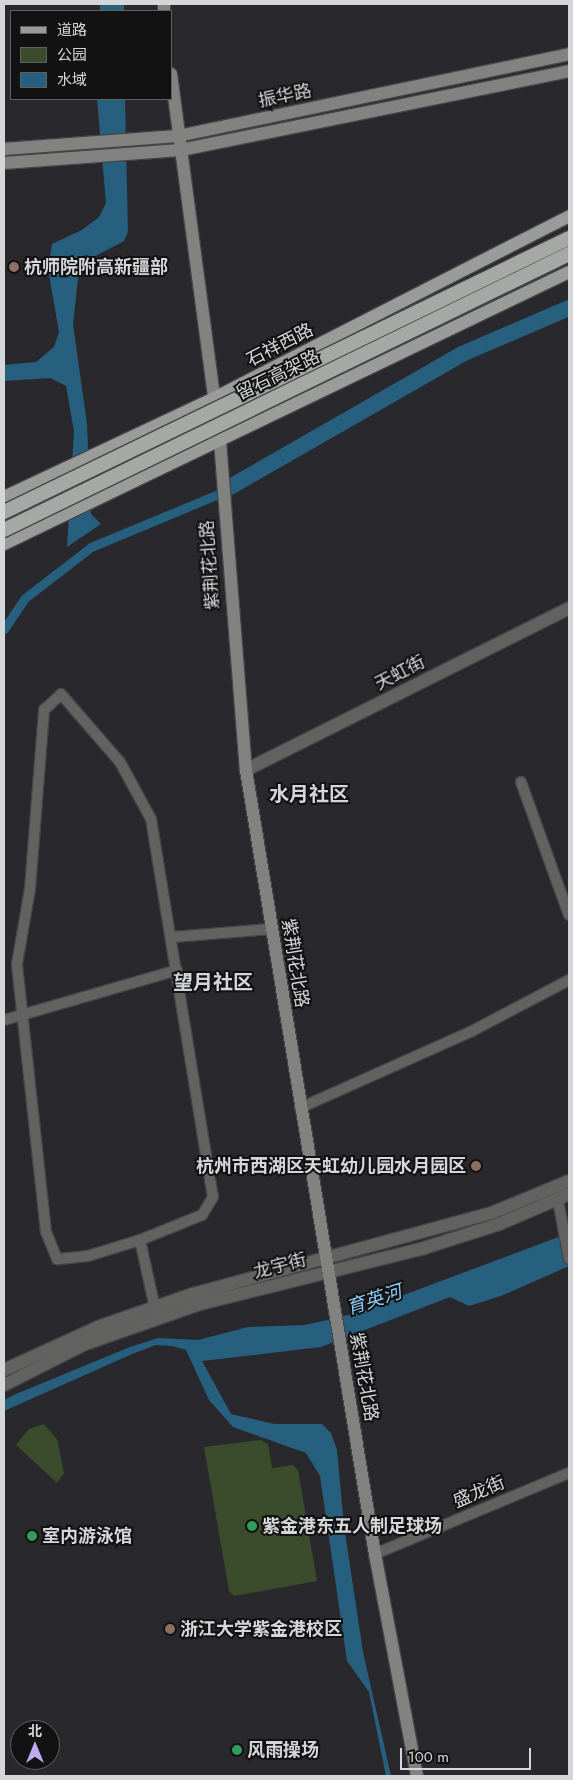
<!DOCTYPE html>
<html>
<head>
<meta charset="utf-8">
<style>
  body { margin:0 }
  #map { position:relative; width:573px; height:1780px; overflow:hidden; background:#29292d; font-family:Jost,"Noto Sans SC",sans-serif }
  div>[style] { position:absolute }
  [style*='--x'] { left:calc(var(--x)*1px); top:calc(var(--y)*1px); width:calc(var(--w)*1px); rotate:calc(var(--a)*1deg) }
  .green>* { inset:0; background:#3a4c2b }
  .water>* { inset:0; background:#275f7f; transform-origin:0 0 }
  .canal>* { height:9px; margin:-4.5px; padding:0 4.5px; transform-origin:4.5px; border-radius:4.5px; background:#275f7f }
  .river>* { height:16px; margin:-8px; padding:0 8px; transform-origin:8px; border-radius:8px; background:#275f7f }
  .roads { filter:drop-shadow(1px 0 #454548) drop-shadow(-1px 0 #454548) drop-shadow(0 1px #454548) drop-shadow(0 -1px #454548) }
  .minor>* { height:10px; margin:-5px; padding:0 5px; transform-origin:5px; border-radius:5px; background:#626361 }
  .tertiary>* { height:12px; margin:-6px; padding:0 6px; transform-origin:6px; border-radius:6px; background:#626361 }
  .secondary>* { height:12px; margin:-6px; padding:0 6px; transform-origin:6px; border-radius:6px; background:#828381 }
  .primary>* { height:12px; margin:-6px; padding:0 6px; transform-origin:6px; border-radius:6px; background:#9a9c99 }
  .bridges { filter:drop-shadow(1px 0 #454548) drop-shadow(-1px 0 #454548) drop-shadow(0 1px #454548) drop-shadow(0 -1px #454548) }
  .trunk-bridge>* { height:14px; margin:-7px; padding:0 7px; transform-origin:7px; border-radius:7px; background:#a5a8a4 }
  .dots>* { width:14px; height:14px; translate:-50% -50%; box-sizing:border-box; border:2px solid #121213; border-radius:50% }
  span { translate:-50% -50%; white-space:nowrap; text-align:center; line-height:1.15; -webkit-text-stroke:4px #121213; paint-order:stroke }
  .street-label { font-size:18px; color:#d5d6d8 }
  .poi-label { font-size:18px; color:#d5d6d8; font-weight:700 }
  .left { translate:0 -50%; text-align:left }
  .right { translate:-100% -50%; text-align:right }
  .water-label { font-size:19px; color:#8bcbf4; font-style:italic }
  .quarter-label { font-size:20px; color:#d5d6d8; font-weight:700 }
  .frame { position:absolute; inset:0; border:5px solid #d5d6d8; pointer-events:none }
  .legend { position:absolute; left:10px; top:10px; width:162px; height:90px; box-sizing:border-box; background:#121213; border:1px solid #606062; margin:0; padding:6px 9px; list-style:none; font-size:15px; color:#d5d6d8 }
  .legend li { display:flex; align-items:center; gap:10px; height:25px }
  .legend b { width:25px; border:1px solid #606062 }
  .north { position:absolute; left:10px; top:1720px; width:50px; height:50px; box-sizing:border-box; background:#121213; border:1px solid #606062; border-radius:50%; rotate:0deg; font-size:14px; font-weight:700; line-height:20px; text-align:center; color:#d5d6d8 }
  .north::after { content:''; display:block; margin:auto; width:18px; height:22px; background:#c2a8f3; clip-path:polygon(50% 0,100% 100%,50% 72%,0 100%) }
  .scale { position:absolute; left:400px; top:1748px; width:131px; height:22px; box-sizing:border-box; border:2px solid #d5d6d8; border-top:0; padding-left:6px; font-size:15px; line-height:18px; white-space:nowrap; color:#d5d6d8; -webkit-text-stroke:4px #121213; paint-order:stroke }
</style>
</head>
<body>
<div id="map">
  <div class="green">
    <div style="clip-path:polygon(44px 1424px,57px 1439px,64px 1473px,57px 1483px,16px 1445px,29px 1429px)"></div>
    <div style="clip-path:polygon(261px 1440px,268px 1444px,272px 1468px,293px 1465px,298px 1470px,317px 1581px,234px 1596px,229px 1591px,204px 1447px)"></div>
  </div>
  <div class="water">
    <div style="left:100px;top:4px;width:24px;height:7px"></div>
    <div style="clip-path:polygon(97px 99px,125px 99px,128px 232px,124px 241px,86px 261px,79px 270px,73px 324px,87px 424px,91px 514px,101px 524px,67px 547px,74px 431px,66px 386px,50px 378px,4px 381px,4px 365px,36px 362px,54px 347px,59px 332px,48px 269px,52px 244px,82px 230px,99px 217px,106px 203px)"></div>
    <div style="clip-path:polygon(569px 1233px,569px 1266px,501px 1296px,469px 1306px,450px 1297px,321px 1347px,202px 1361px,231px 1414px,274px 1424px,322px 1424px,331px 1433px,337px 1450px,344px 1526px,363px 1652px,391px 1776px,386px 1776px,369px 1692px,347px 1661px,320px 1476px,306px 1453px,233px 1427px,209px 1400px,186px 1350px,172px 1346px,156px 1345px,132px 1354px,4px 1411px,4px 1400px,16px 1394px,130px 1347px,158px 1338px,198px 1340px,248px 1327px,305px 1325px,353px 1314px)"></div>
  </div>
  <div class="canal">
    <div style="--x:4;--y:629;--w:37;--a:-56"></div>
    <div style="--x:25;--y:598;--w:83;--a:-37.7"></div>
    <div style="--x:91;--y:547;--w:135;--a:-22.6"></div>
  </div>
  <div class="river">
    <div style="--x:230;--y:487;--w:267;--a:-29.8"></div>
    <div style="--x:462;--y:354;--w:116;--a:-23.3"></div>
  </div>
  <div class="roads">
    <div class="minor">
      <div style="--x:61;--y:694;--w:90;--a:49.1"></div>
      <div style="--x:120;--y:762;--w:65;--a:61.5"></div>
      <div style="--x:151;--y:819;--w:383;--a:80.7"></div>
      <div style="--x:213;--y:1197;--w:21;--a:121"></div>
      <div style="--x:202;--y:1215;--w:67;--a:158"></div>
      <div style="--x:140;--y:1240;--w:54;--a:162.9"></div>
      <div style="--x:88;--y:1256;--w:31;--a:174"></div>
      <div style="--x:57;--y:1259;--w:29;--a:-112"></div>
      <div style="--x:46;--y:1232;--w:270;--a:-96.2"></div>
      <div style="--x:17;--y:964;--w:76;--a:-80.2"></div>
      <div style="--x:30;--y:889;--w:180;--a:-85.5"></div>
      <div style="--x:44;--y:710;--w:23;--a:-43"></div>
      <div style="--x:521;--y:782;--w:141;--a:70.2"></div>
      <div style="--x:172;--y:937;--w:100;--a:-4.6"></div>
      <div style="--x:4;--y:1020;--w:180;--a:-16.1"></div>
      <div style="--x:300;--y:1108;--w:188;--a:-24.1"></div>
      <div style="--x:472;--y:1031;--w:110;--a:-27.7"></div>
      <div style="--x:558;--y:1200;--w:60;--a:79.4"></div>
      <div style="--x:140;--y:1240;--w:70;--a:77.6"></div>
      <div style="--x:375;--y:1554;--w:210;--a:-22.7"></div>
    </div>
    <div class="tertiary">
      <div style="--x:246;--y:770;--w:361;--a:-26.6"></div>
      <div style="--x:4;--y:1370;--w:103;--a:-24.6"></div>
      <div style="--x:98;--y:1327;--w:101;--a:-19.2"></div>
      <div style="--x:193;--y:1294;--w:312;--a:-15.2"></div>
      <div style="--x:494;--y:1212;--w:81;--a:-22.5"></div>
      <div style="--x:4;--y:1385;--w:91;--a:-26.8"></div>
      <div style="--x:85;--y:1344;--w:122;--a:-19.2"></div>
      <div style="--x:200;--y:1304;--w:231;--a:-14"></div>
      <div style="--x:424;--y:1248;--w:79;--a:-17.7"></div>
      <div style="--x:499;--y:1224;--w:76;--a:-23.2"></div>
    </div>
    <div class="secondary">
      <div style="--x:164;--y:4;--w:7;--a:90"></div>
      <div style="--x:171;--y:74;--w:370;--a:82.4"></div>
      <div style="--x:220;--y:441;--w:330;--a:85.5"></div>
      <div style="--x:246;--y:770;--w:795;--a:80.66"></div>
      <div style="--x:375;--y:1554;--w:226;--a:79.3"></div>
      <div style="--x:4;--y:149;--w:174;--a:-4.3"></div>
      <div style="--x:178;--y:136;--w:400;--a:-11.8"></div>
      <div style="--x:4;--y:163;--w:177;--a:-4.2"></div>
      <div style="--x:181;--y:150;--w:396;--a:-11.5"></div>
    </div>
    <div class="primary">
      <div style="--x:4;--y:497;--w:232;--a:-25.2"></div>
      <div style="--x:214;--y:398;--w:399;--a:-27.1"></div>
      <div style="--x:4;--y:544;--w:627;--a:-25.71"></div>
    </div>
  </div>
  <div class="bridges">
    <div class="trunk-bridge">
      <div style="--x:4;--y:512;--w:628;--a:-25.87"></div>
      <div style="--x:4;--y:530;--w:629;--a:-26.04"></div>
    </div>
  </div>
  <div class="dots">
    <div style="left:14px;top:267px;background:#8d6e63"></div>
    <div style="left:476px;top:1166px;background:#8d6e63"></div>
    <div style="left:252px;top:1526px;background:#2e9e5b"></div>
    <div style="left:32px;top:1536px;background:#2e9e5b"></div>
    <div style="left:170px;top:1629px;background:#8d6e63"></div>
    <div style="left:237px;top:1750px;background:#2e9e5b"></div>
  </div>
  <div class="street-label">
    <span style="left:285px;top:96px;rotate:-12deg">振华路</span>
    <span style="left:280px;top:345px;rotate:-27deg">石祥西路</span>
    <span style="left:278px;top:375px;rotate:-26deg">留石高架路</span>
    <span style="left:210px;top:565px;rotate:-94deg">紫荆花北路</span>
    <span style="left:400px;top:673px;rotate:-27deg">天虹街</span>
    <span style="left:295px;top:963px;rotate:81deg">紫荆花北路</span>
    <span style="left:280px;top:1266px;rotate:-14deg">龙宇街</span>
    <span style="left:364px;top:1377px;rotate:80deg">紫荆花北路</span>
    <span style="left:479px;top:1492px;rotate:-23deg">盛龙街</span>
  </div>
  <div class="poi-label">
    <span class="left" style="left:24px;top:267px">杭师院附高新疆部</span>
    <span class="right" style="left:466px;top:1166px">杭州市西湖区天虹幼儿园水月园区</span>
    <span class="left" style="left:262px;top:1526px">紫金港东五人制足球场</span>
    <span class="left" style="left:42px;top:1536px">室内游泳馆</span>
    <span class="left" style="left:180px;top:1629px">浙江大学紫金港校区</span>
    <span class="left" style="left:247px;top:1750px">风雨操场</span>
  </div>
  <div class="water-label">
    <span style="left:374px;top:1300px;rotate:-18deg">育英河</span>
  </div>
  <div class="quarter-label">
    <span style="left:309px;top:794px">水月社区</span>
    <span style="left:213px;top:982px">望月社区</span>
  </div>
  <div class="frame"></div>
  <ul class="legend">
  <li><b style="height:6px;background:#9a9c99"></b>道路</li>
  <li><b style="height:14px;background:#3a4c2b"></b>公园</li>
  <li><b style="height:14px;background:#275f7f"></b>水域</li>
  </ul>
  <div class="north">北</div>
  <div class="scale">100 m</div>
</div>
</body>
</html>
